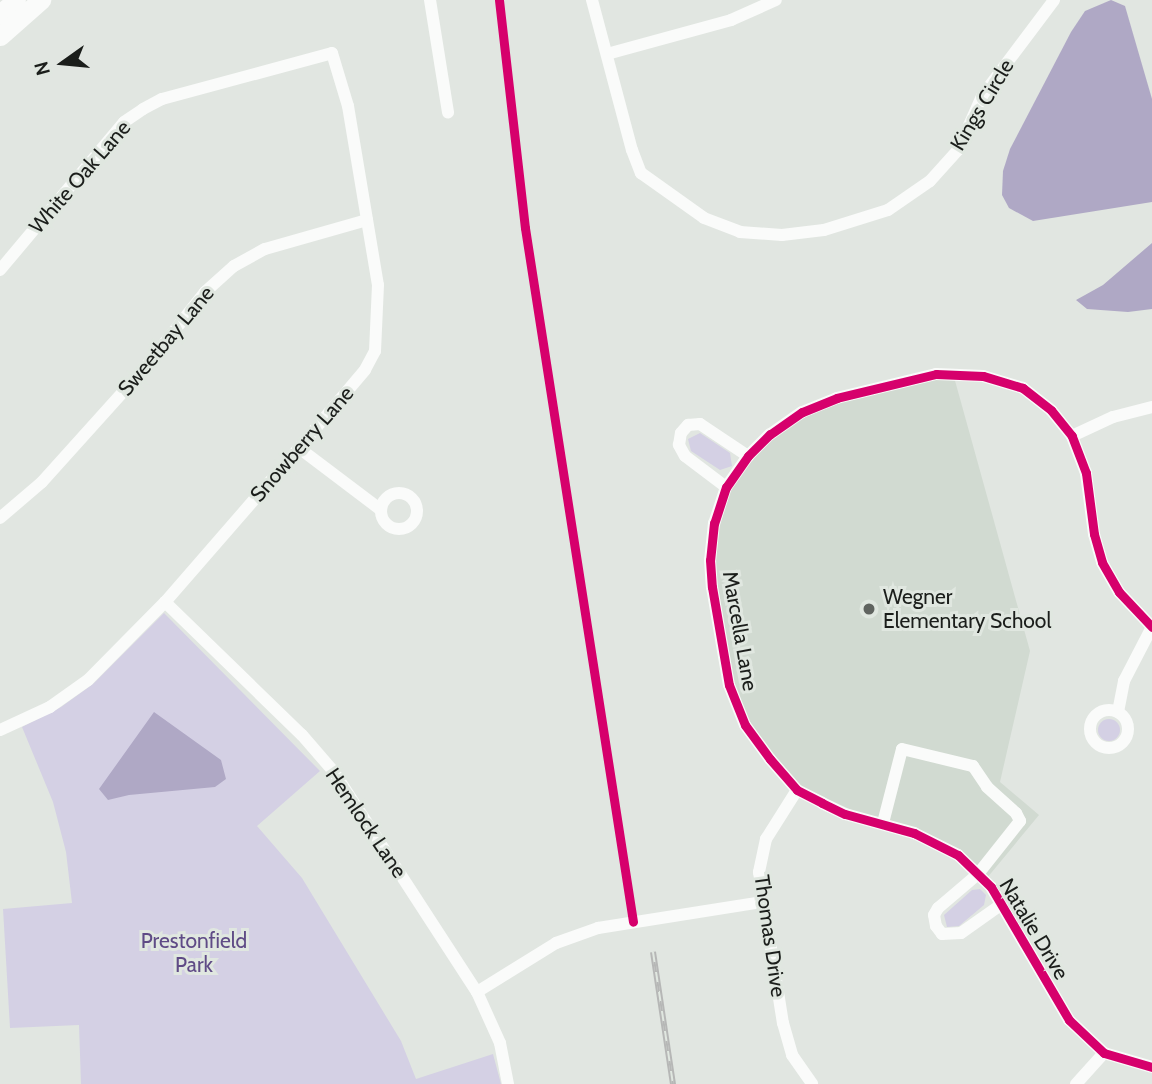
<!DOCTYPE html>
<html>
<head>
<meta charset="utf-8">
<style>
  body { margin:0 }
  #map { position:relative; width:1152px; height:1084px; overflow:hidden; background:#e1e6e1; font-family:Cabin,sans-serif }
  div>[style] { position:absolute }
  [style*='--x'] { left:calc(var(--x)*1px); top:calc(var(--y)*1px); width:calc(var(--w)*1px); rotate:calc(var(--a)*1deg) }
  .built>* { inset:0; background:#d1dad1 }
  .green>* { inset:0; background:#d4d0e4 }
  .round { border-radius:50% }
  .water>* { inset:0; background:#afa8c5 }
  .street>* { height:12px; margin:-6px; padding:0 6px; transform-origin:6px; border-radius:6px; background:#fafbfa }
  .street>.ring { margin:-6px; padding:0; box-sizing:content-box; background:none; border:12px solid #fafbfa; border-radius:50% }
  .primary>* { height:19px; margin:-9.5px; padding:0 9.5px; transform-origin:9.5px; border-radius:9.5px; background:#fafbfa }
  .rail>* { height:6px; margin-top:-3px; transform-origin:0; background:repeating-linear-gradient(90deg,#e0e7e0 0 10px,#b6b7b6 0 20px); box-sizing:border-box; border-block:2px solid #b6b7b6 }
  .cycleway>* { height:9px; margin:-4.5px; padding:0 4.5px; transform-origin:4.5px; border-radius:4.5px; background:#d6006c }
  .dots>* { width:19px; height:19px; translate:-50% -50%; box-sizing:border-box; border:4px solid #e0e7e0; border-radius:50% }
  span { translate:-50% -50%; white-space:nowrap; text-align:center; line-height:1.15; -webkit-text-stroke:6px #e0e7e0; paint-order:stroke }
  .street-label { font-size:21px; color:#1b1e1b }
  .poi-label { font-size:21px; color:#1b1e1b }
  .left { translate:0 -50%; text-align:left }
  .park-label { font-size:21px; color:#5f4b86 }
  .north { position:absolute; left:28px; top:28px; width:70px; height:70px; -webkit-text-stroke:5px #e0e7e0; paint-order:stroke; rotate:255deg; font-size:19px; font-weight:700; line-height:28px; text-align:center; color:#1b1e1b }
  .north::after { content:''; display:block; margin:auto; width:24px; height:32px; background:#1b1e1b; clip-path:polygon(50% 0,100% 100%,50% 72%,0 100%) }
</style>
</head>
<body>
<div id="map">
  <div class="built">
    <div style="clip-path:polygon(935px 377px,954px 377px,1030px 651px,1000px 782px,1039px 815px,987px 878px,977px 867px,799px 786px,749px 725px,737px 696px,715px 570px,719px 529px,730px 490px,746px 465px,775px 433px,821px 407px)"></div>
  </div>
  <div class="green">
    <div style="clip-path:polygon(700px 433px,730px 453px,732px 466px,720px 470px,691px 451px,688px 439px)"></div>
    <div style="clip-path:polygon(164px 613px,320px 771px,257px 826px,302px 878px,401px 1041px,416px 1079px,493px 1054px,501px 1084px,81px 1084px,79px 1025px,10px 1028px,3px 909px,72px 903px,66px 852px,53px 802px,22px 727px,61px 707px,93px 684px)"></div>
    <div class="round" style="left:1098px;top:719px;width:22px;height:22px"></div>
    <div style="clip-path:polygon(980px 889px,986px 895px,984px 905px,959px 926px,947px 927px,944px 915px,972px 890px)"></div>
  </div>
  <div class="water">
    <div style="clip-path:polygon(1111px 0,1125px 6px,1152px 99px,1152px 202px,1033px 221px,1009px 208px,1002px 195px,1003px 171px,1010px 149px,1071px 32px,1085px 11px)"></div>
    <div style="clip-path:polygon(1152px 243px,1152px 309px,1128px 312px,1087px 309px,1076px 300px,1103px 285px)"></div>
    <div style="clip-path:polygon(154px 712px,221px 760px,226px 779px,215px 787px,129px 795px,108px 800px,99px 789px)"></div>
  </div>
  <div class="street">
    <div style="--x:430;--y:0;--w:114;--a:80.9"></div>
    <div style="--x:592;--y:0;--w:155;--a:75.1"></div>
    <div style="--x:632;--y:150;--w:25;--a:69"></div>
    <div style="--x:641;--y:173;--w:77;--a:35.5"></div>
    <div style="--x:704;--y:218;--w:39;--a:21"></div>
    <div style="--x:740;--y:232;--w:42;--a:4.1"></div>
    <div style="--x:782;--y:235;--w:42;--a:-6.8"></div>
    <div style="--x:824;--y:230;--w:67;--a:-17.4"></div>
    <div style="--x:888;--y:210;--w:51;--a:-34.6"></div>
    <div style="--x:930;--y:181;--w:42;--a:-47.9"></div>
    <div style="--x:958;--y:150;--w:59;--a:-66"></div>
    <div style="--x:982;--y:96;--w:120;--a:-53.1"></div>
    <div style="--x:607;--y:54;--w:129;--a:-15.3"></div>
    <div style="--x:731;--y:20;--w:49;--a:-24"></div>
    <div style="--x:0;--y:270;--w:193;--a:-50"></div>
    <div style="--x:124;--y:122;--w:23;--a:-34"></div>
    <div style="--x:143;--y:109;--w:21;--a:-28"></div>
    <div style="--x:162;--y:99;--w:176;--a:-15.1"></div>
    <div style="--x:332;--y:53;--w:55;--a:73.2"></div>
    <div style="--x:348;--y:106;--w:181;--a:80.5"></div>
    <div style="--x:378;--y:285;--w:66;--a:92.6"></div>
    <div style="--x:375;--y:351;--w:21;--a:118"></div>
    <div style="--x:365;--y:370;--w:122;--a:130.3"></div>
    <div style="--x:286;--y:463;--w:184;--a:131"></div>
    <div style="--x:165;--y:602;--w:110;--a:134.6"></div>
    <div style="--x:88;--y:680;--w:47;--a:144.6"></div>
    <div style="--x:50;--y:707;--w:55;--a:155.3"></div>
    <div style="--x:1072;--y:436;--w:45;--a:-24.9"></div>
    <div style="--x:1113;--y:417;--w:40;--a:-14.4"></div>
    <div style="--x:299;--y:448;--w:103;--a:37.1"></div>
    <div style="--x:726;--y:487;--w:51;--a:-142.9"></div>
    <div style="--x:685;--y:456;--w:13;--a:-119"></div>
    <div style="--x:679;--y:445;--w:12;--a:-81"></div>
    <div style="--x:681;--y:433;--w:11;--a:-49"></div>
    <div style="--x:688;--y:425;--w:12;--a:-5"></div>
    <div style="--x:700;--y:424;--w:58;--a:33.7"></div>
    <div class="ring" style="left:381px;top:493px;width:24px;height:24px"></div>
    <div style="--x:0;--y:518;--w:55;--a:-40.6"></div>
    <div style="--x:42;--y:482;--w:151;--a:-48"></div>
    <div style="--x:143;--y:370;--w:100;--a:-51.5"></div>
    <div style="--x:205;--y:292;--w:39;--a:-42"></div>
    <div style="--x:234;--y:266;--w:35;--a:-29"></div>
    <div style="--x:265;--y:249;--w:106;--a:-15.9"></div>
    <div style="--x:165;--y:602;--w:191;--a:44.2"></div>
    <div style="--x:302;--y:735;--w:49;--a:49.1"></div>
    <div style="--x:334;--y:772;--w:262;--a:57"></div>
    <div style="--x:477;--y:992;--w:56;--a:65.7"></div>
    <div style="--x:500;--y:1043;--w:42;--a:79"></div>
    <div style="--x:1152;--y:627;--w:48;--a:-133.3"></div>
    <div style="--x:1119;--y:592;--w:34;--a:-120"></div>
    <div style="--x:1102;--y:562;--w:29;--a:-106"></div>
    <div style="--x:1094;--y:534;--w:62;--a:-97.5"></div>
    <div style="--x:1086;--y:473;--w:40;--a:-111"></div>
    <div style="--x:1072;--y:436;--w:33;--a:-129"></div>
    <div style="--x:1051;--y:410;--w:36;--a:-142"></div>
    <div style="--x:1023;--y:388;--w:42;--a:-163.3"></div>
    <div style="--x:983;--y:376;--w:47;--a:-177.6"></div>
    <div style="--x:936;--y:374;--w:102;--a:166.4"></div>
    <div style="--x:837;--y:398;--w:38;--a:158"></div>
    <div style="--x:802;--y:412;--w:39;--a:145"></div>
    <div style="--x:770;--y:434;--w:31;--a:135"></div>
    <div style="--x:748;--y:456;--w:38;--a:125"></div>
    <div style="--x:726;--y:487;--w:38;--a:108"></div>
    <div style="--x:714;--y:523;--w:37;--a:96"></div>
    <div style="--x:710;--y:560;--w:27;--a:86"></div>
    <div style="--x:712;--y:587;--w:99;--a:80.2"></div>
    <div style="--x:729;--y:685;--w:43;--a:68.2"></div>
    <div style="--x:745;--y:725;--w:42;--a:53.7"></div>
    <div style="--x:770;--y:759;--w:41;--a:48.9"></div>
    <div style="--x:797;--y:790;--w:28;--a:27"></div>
    <div style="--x:822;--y:803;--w:25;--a:26"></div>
    <div style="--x:845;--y:814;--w:72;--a:15.4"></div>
    <div style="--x:914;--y:833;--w:49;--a:26.6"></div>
    <div style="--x:958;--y:855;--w:46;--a:44.1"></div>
    <div style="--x:991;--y:887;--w:154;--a:59.6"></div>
    <div style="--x:1069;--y:1020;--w:48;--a:43.3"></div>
    <div style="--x:1104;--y:1053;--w:50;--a:16.3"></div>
    <div class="ring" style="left:1090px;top:710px;width:26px;height:26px"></div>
    <div style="--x:1118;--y:712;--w:32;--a:-79"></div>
    <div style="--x:1124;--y:681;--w:61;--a:-62.6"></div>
    <div style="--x:797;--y:790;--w:58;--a:122.3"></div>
    <div style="--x:766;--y:839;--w:34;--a:102"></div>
    <div style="--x:759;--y:872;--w:153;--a:81"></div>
    <div style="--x:783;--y:1023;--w:33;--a:74"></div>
    <div style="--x:792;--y:1055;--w:35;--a:55"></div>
    <div style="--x:883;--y:823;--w:76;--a:-75.6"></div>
    <div style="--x:902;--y:749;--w:73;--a:13.5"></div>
    <div style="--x:973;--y:766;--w:25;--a:56"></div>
    <div style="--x:987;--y:787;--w:39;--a:42"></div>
    <div style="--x:1016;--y:813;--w:9;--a:63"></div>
    <div style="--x:1020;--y:821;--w:68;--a:128.4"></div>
    <div style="--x:978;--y:874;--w:52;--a:139.6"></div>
    <div style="--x:938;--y:908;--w:8;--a:120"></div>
    <div style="--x:934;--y:915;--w:11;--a:80"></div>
    <div style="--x:936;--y:926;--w:10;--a:53"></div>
    <div style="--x:942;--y:934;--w:19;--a:-3"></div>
    <div style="--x:961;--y:933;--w:50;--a:-35.3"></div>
    <div style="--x:477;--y:992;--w:93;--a:-31.8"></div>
    <div style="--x:556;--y:943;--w:45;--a:-19.7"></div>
    <div style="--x:598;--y:928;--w:167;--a:-9"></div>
    <div style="--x:1076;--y:1084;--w:42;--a:-47.9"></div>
  </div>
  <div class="primary">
    <div style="--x:0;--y:14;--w:21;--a:-41"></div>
    <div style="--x:0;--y:36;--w:55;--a:-41.3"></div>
  </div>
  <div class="rail">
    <div style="--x:653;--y:952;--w:134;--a:81.4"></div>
  </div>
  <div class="cycleway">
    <div style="--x:499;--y:0;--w:229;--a:83.5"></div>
    <div style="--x:525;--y:228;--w:702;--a:81.15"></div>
    <div style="--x:1152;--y:627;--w:48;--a:-133.3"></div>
    <div style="--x:1119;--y:592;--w:34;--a:-120"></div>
    <div style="--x:1102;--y:562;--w:29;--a:-106"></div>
    <div style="--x:1094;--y:534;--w:62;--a:-97.5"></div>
    <div style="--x:1086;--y:473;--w:40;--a:-111"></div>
    <div style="--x:1072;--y:436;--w:33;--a:-129"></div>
    <div style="--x:1051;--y:410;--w:36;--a:-142"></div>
    <div style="--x:1023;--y:388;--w:42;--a:-163.3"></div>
    <div style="--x:983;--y:376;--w:47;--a:-177.6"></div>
    <div style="--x:936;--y:374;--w:102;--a:166.4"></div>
    <div style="--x:837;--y:398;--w:38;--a:158"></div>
    <div style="--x:802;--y:412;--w:39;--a:145"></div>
    <div style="--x:770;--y:434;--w:31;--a:135"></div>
    <div style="--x:748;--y:456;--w:38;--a:125"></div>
    <div style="--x:726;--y:487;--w:38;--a:108"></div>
    <div style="--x:714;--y:523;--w:37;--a:96"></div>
    <div style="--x:710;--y:560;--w:27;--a:86"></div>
    <div style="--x:712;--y:587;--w:99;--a:80.2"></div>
    <div style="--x:729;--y:685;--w:43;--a:68.2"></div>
    <div style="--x:745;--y:725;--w:42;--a:53.7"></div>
    <div style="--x:770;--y:759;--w:41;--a:48.9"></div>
    <div style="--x:797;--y:790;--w:28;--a:27"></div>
    <div style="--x:822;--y:803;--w:25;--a:26"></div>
    <div style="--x:845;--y:814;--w:72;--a:15.4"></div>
    <div style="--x:914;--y:833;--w:49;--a:26.6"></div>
    <div style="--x:958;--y:855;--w:46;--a:44.1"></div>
    <div style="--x:991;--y:887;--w:154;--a:59.6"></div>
    <div style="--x:1069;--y:1020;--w:48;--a:43.3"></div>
    <div style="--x:1104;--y:1053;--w:50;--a:16.3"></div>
  </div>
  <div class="dots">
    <div style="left:869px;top:609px;background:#606460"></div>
  </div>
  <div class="street-label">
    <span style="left:982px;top:105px;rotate:-59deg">Kings Circle</span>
    <span style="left:80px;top:177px;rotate:-49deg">White Oak Lane</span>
    <span style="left:166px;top:341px;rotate:-50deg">Sweetbay Lane</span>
    <span style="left:302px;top:444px;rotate:-49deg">Snowberry Lane</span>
    <span style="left:740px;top:631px;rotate:80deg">Marcella Lane</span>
    <span style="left:366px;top:823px;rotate:56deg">Hemlock Lane</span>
    <span style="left:1034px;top:929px;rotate:59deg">Natalie Drive</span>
    <span style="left:770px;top:936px;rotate:82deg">Thomas Drive</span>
  </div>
  <div class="poi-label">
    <span class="left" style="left:883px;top:609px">Wegner<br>Elementary School</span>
  </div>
  <div class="park-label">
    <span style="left:194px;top:953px">Prestonfield<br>Park</span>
  </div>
  <div class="north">N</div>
</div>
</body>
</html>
